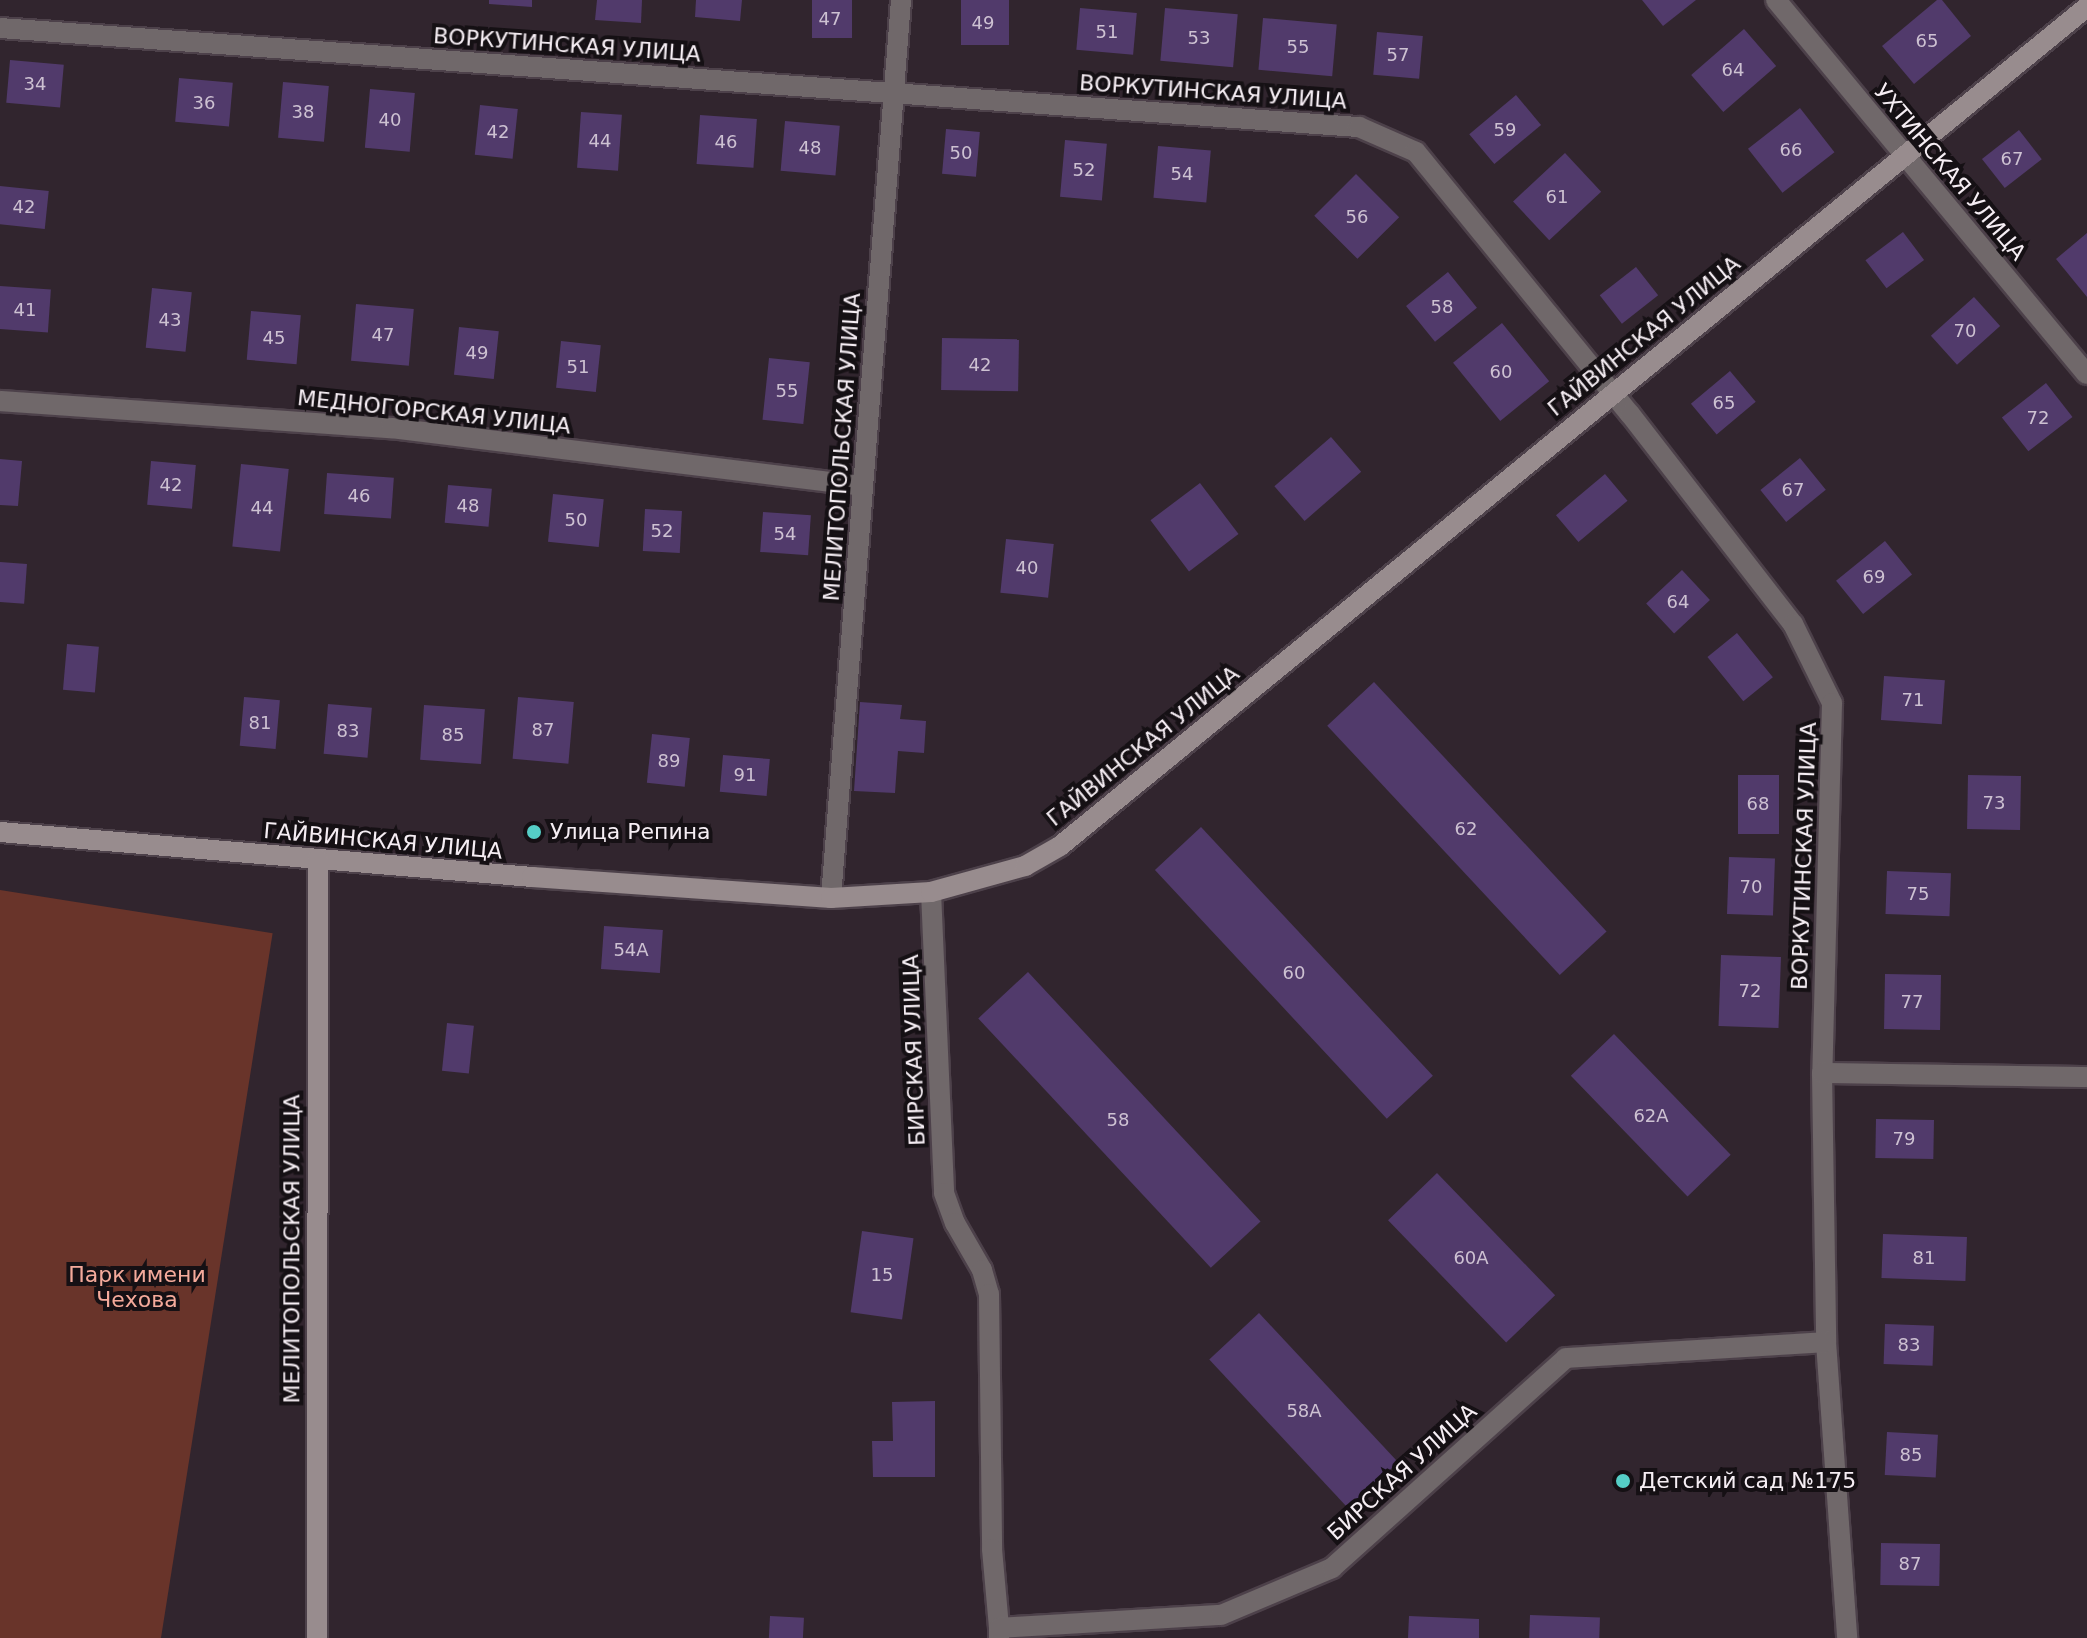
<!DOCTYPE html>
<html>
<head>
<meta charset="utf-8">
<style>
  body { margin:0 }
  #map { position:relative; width:2087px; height:1638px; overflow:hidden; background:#31252e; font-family:"DejaVu Sans",sans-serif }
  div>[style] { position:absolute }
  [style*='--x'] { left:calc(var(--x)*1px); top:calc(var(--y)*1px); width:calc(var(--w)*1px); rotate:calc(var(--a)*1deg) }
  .green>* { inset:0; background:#69342a; transform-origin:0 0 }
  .building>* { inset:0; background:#513a6b; transform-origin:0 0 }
  .roads { filter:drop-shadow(2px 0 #4d414a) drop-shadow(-2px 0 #4d414a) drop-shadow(0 2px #4d414a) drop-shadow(0 -2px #4d414a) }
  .street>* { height:20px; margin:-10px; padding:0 10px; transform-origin:10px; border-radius:10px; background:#70686a }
  .secondary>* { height:20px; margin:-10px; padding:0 10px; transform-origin:10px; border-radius:10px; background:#988c8e }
  .dots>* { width:22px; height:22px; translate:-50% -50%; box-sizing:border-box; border:4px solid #151014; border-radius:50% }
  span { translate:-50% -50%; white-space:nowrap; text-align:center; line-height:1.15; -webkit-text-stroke:8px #151014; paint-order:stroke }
  .number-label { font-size:18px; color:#cdc1d2 }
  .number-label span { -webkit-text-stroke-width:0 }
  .street-label { font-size:22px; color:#f6eef4 }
  .poi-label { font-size:22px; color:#f6eef4 }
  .left { translate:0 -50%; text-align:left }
  .park-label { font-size:22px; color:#f5aa9b }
</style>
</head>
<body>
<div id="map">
  <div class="green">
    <div style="left:0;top:890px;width:276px;height:748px;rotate:9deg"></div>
  </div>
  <div class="building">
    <div style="clip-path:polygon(489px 0,532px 0,532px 7px,489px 4px)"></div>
    <div style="clip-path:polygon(597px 0,642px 0,641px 23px,595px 20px)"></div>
    <div style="clip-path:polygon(696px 0,742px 0,740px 21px,695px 17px)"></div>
    <div style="left:812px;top:0;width:40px;height:38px"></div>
    <div style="left:961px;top:0;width:48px;height:45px"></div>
    <div style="clip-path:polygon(1642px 0,1696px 0,1663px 26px)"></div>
    <div style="clip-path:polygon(1937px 0,1942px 0,1971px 36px,1914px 84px,1882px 46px)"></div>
    <div style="left:1080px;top:8px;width:57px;height:42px;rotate:5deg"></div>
    <div style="left:1165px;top:8px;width:73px;height:53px;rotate:5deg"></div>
    <div style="left:1263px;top:18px;width:74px;height:52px;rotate:5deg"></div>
    <div style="left:1744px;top:29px;width:49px;height:70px;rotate:49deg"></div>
    <div style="left:1377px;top:32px;width:46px;height:43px;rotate:5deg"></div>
    <div style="left:10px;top:60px;width:54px;height:43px;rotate:5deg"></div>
    <div style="left:179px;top:78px;width:54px;height:44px;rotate:5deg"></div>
    <div style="left:283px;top:82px;width:46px;height:56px;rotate:5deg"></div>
    <div style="left:370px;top:89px;width:45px;height:59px;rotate:5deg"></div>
    <div style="left:1516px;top:95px;width:39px;height:61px;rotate:50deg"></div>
    <div style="left:480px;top:105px;width:38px;height:50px;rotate:6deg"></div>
    <div style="left:1800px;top:108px;width:56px;height:66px;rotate:52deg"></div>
    <div style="left:581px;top:112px;width:41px;height:56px;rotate:4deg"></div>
    <div style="left:700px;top:115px;width:57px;height:49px;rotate:4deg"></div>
    <div style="left:785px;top:121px;width:55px;height:50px;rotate:5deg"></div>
    <div style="left:946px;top:129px;width:34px;height:45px;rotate:5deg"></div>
    <div style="left:2019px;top:130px;width:37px;height:47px;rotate:52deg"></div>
    <div style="left:1065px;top:140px;width:42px;height:57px;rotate:5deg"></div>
    <div style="left:1158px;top:146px;width:53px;height:52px;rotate:5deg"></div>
    <div style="left:1565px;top:153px;width:53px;height:71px;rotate:47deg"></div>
    <div style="left:1356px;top:174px;width:61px;height:59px;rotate:45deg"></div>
    <div style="left:0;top:186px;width:49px;height:38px;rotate:6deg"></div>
    <div style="left:1903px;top:232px;width:35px;height:47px;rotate:53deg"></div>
    <div style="clip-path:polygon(2087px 233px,2087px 297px,2056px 259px)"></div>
    <div style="left:1636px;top:267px;width:36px;height:46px;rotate:52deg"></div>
    <div style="left:1448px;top:272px;width:46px;height:54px;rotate:51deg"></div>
    <div style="left:0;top:286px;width:51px;height:43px;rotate:4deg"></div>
    <div style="left:152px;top:288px;width:40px;height:60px;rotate:6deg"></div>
    <div style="left:1974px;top:297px;width:39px;height:58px;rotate:48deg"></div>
    <div style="left:356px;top:304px;width:58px;height:57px;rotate:5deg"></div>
    <div style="left:251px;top:311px;width:50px;height:49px;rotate:5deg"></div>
    <div style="left:1502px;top:323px;width:75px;height:63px;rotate:51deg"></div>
    <div style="left:459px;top:327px;width:40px;height:48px;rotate:6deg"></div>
    <div style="left:942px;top:338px;width:77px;height:52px;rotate:1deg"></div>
    <div style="left:561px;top:341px;width:40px;height:47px;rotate:6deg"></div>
    <div style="left:769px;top:358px;width:41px;height:62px;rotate:6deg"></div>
    <div style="left:1730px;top:371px;width:40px;height:51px;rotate:50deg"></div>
    <div style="left:2046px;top:383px;width:43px;height:56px;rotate:52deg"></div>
    <div style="left:1331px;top:437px;width:46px;height:75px;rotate:49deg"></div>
    <div style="left:1800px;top:458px;width:41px;height:51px;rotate:51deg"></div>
    <div style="clip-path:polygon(0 459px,22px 461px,18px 506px,0 505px)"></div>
    <div style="left:151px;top:461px;width:45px;height:44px;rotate:5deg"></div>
    <div style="left:241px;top:464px;width:48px;height:83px;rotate:6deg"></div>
    <div style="left:327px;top:473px;width:67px;height:41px;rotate:4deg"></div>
    <div style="left:1605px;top:474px;width:35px;height:64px;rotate:50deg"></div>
    <div style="left:1200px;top:483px;width:64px;height:62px;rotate:53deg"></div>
    <div style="left:448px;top:485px;width:44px;height:38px;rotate:5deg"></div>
    <div style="left:553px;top:494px;width:51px;height:48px;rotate:6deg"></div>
    <div style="left:645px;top:509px;width:37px;height:42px;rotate:3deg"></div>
    <div style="left:763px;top:512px;width:48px;height:40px;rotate:4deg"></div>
    <div style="left:1006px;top:539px;width:48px;height:54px;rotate:6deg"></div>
    <div style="left:1885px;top:541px;width:43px;height:63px;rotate:51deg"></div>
    <div style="left:0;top:562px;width:27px;height:40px;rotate:4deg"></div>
    <div style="left:1682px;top:570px;width:41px;height:49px;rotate:47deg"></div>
    <div style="left:1737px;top:633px;width:57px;height:38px;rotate:51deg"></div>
    <div style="left:67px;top:644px;width:32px;height:46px;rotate:5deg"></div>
    <div style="left:1884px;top:676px;width:61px;height:44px;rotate:4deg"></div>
    <div style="left:1374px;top:682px;width:341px;height:64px;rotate:47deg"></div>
    <div style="left:244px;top:697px;width:36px;height:49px;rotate:5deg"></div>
    <div style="left:518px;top:697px;width:56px;height:62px;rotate:5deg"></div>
    <div style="clip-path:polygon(860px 702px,902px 705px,900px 719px,926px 721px,924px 753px,898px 751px,895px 793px,854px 791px)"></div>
    <div style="left:328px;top:704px;width:44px;height:50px;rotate:5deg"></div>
    <div style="left:424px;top:705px;width:61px;height:55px;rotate:4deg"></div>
    <div style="left:652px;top:734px;width:38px;height:49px;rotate:6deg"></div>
    <div style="left:723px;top:755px;width:47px;height:37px;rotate:5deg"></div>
    <div style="left:1738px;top:775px;width:41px;height:59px"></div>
    <div style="left:1968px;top:775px;width:53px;height:54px;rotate:1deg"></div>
    <div style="left:1201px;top:827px;width:340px;height:63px;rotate:47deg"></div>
    <div style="left:1729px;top:857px;width:46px;height:57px;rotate:2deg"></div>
    <div style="left:1887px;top:871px;width:64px;height:43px;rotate:2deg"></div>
    <div style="left:604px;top:926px;width:59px;height:43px;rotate:4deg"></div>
    <div style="left:1721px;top:955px;width:60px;height:71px;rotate:2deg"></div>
    <div style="left:1028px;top:972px;width:341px;height:68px;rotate:47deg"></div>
    <div style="left:1885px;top:974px;width:56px;height:55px;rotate:1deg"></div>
    <div style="left:447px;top:1023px;width:27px;height:48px;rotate:6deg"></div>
    <div style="left:1614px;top:1034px;width:168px;height:60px;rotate:46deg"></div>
    <div style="left:1876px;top:1119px;width:58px;height:39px;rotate:1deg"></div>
    <div style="left:1437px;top:1173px;width:170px;height:68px;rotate:46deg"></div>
    <div style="left:862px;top:1231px;width:52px;height:82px;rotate:8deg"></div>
    <div style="left:1883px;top:1234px;width:84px;height:44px;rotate:2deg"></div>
    <div style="left:1259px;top:1313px;width:204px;height:68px;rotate:47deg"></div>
    <div style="left:1885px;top:1324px;width:49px;height:40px;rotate:2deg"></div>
    <div style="clip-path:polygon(935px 1401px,935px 1477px,873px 1477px,872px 1441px,893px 1441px,892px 1402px)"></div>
    <div style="left:1887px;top:1432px;width:51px;height:43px;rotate:3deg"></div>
    <div style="left:1881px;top:1543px;width:59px;height:42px;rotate:1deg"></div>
    <div style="left:1530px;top:1615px;width:70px;height:23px;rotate:2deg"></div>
    <div style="left:770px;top:1616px;width:34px;height:22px;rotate:3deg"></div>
    <div style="clip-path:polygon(1409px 1616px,1479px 1619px,1479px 1638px,1408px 1638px)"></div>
  </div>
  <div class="roads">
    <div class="street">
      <div style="--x:1776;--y:0;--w:486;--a:50.3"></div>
      <div style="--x:0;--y:28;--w:1363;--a:4.17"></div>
      <div style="--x:1359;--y:127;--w:62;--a:23.7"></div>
      <div style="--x:1416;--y:152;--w:338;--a:50.8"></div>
      <div style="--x:1630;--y:414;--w:266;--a:52.2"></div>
      <div style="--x:1793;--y:624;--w:88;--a:63.7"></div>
      <div style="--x:1832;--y:703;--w:370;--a:91.5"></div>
      <div style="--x:1822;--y:1073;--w:269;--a:89.1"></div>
      <div style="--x:1826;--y:1342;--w:297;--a:85.9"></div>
      <div style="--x:0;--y:401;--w:392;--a:4"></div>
      <div style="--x:391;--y:428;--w:475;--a:7"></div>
      <div style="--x:931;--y:892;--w:301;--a:87.5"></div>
      <div style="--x:944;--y:1193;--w:32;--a:70"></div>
      <div style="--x:955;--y:1223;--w:54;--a:60.1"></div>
      <div style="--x:982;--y:1270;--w:25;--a:74"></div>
      <div style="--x:989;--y:1294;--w:255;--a:89.3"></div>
      <div style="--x:992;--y:1549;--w:79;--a:84.9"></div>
      <div style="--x:831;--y:898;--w:901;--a:-85.54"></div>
      <div style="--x:1822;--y:1073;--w:265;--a:0.9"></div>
      <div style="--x:999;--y:1638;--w:10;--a:-90"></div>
      <div style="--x:999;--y:1628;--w:222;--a:-3.4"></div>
      <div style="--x:1221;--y:1615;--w:121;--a:-22.9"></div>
      <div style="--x:1332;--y:1568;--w:314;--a:-41.9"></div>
      <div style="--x:1566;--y:1358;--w:260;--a:-3.5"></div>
    </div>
    <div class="secondary">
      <div style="--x:0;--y:832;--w:534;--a:4.83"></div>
      <div style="--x:532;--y:877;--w:300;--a:4"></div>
      <div style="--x:831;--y:898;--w:100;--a:-3.4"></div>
      <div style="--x:931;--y:892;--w:98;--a:-15.5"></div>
      <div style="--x:1025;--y:866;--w:40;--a:-29.7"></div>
      <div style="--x:1060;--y:846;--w:1326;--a:-39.25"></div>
      <div style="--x:317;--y:1638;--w:779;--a:-89.93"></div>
    </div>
  </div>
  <div class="dots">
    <div style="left:534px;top:832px;background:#55cec6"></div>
    <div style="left:1623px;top:1481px;background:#55cec6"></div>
  </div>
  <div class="number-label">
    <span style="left:830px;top:19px">47</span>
    <span style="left:983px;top:23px">49</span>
    <span style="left:1107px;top:32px">51</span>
    <span style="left:1199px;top:38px">53</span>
    <span style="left:1927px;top:41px">65</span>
    <span style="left:1298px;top:47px">55</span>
    <span style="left:1398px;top:55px">57</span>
    <span style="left:1733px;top:70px">64</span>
    <span style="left:35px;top:84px">34</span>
    <span style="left:204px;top:103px">36</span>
    <span style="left:303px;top:112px">38</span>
    <span style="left:390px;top:120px">40</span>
    <span style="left:1505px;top:130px">59</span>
    <span style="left:498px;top:132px">42</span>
    <span style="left:600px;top:141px">44</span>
    <span style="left:726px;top:142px">46</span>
    <span style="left:810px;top:148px">48</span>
    <span style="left:1791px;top:150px">66</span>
    <span style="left:961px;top:153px">50</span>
    <span style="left:2012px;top:159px">67</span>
    <span style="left:1084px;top:170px">52</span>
    <span style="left:1182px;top:174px">54</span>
    <span style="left:1557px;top:197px">61</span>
    <span style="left:24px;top:207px">42</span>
    <span style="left:1357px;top:217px">56</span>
    <span style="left:1442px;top:307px">58</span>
    <span style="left:25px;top:310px">41</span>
    <span style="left:170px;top:320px">43</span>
    <span style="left:1965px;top:331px">70</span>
    <span style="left:383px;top:335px">47</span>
    <span style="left:274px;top:338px">45</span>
    <span style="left:477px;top:353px">49</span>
    <span style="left:980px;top:365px">42</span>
    <span style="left:578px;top:367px">51</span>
    <span style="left:1501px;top:372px">60</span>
    <span style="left:787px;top:391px">55</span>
    <span style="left:1724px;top:403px">65</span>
    <span style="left:2038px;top:418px">72</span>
    <span style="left:171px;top:485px">42</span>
    <span style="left:1793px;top:490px">67</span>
    <span style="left:359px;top:496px">46</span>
    <span style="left:468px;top:506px">48</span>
    <span style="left:262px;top:508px">44</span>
    <span style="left:576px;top:520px">50</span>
    <span style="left:662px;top:531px">52</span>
    <span style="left:785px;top:534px">54</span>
    <span style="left:1027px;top:568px">40</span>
    <span style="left:1874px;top:577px">69</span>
    <span style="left:1678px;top:602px">64</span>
    <span style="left:1913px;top:700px">71</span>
    <span style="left:260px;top:723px">81</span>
    <span style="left:543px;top:730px">87</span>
    <span style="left:348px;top:731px">83</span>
    <span style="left:453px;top:735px">85</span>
    <span style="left:669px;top:761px">89</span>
    <span style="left:745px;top:775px">91</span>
    <span style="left:1994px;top:803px">73</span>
    <span style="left:1758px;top:804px">68</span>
    <span style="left:1466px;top:829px">62</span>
    <span style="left:1751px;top:887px">70</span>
    <span style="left:1918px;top:894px">75</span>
    <span style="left:631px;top:950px">54А</span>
    <span style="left:1294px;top:973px">60</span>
    <span style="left:1750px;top:991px">72</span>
    <span style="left:1912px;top:1002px">77</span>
    <span style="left:1651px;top:1116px">62А</span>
    <span style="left:1118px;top:1120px">58</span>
    <span style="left:1904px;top:1139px">79</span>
    <span style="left:1471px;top:1258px">60А</span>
    <span style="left:1924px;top:1258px">81</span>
    <span style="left:882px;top:1275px">15</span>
    <span style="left:1909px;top:1345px">83</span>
    <span style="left:1304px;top:1411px">58А</span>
    <span style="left:1911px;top:1455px">85</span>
    <span style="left:1910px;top:1564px">87</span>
  </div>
  <div class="street-label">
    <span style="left:567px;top:45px;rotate:4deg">ВОРКУТИНСКАЯ УЛИЦА</span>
    <span style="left:1213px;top:92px;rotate:4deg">ВОРКУТИНСКАЯ УЛИЦА</span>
    <span style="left:1950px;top:172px;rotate:50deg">УХТИНСКАЯ УЛИЦА</span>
    <span style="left:1644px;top:336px;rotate:-39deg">ГАЙВИНСКАЯ УЛИЦА</span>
    <span style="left:434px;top:412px;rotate:6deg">МЕДНОГОРСКАЯ УЛИЦА</span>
    <span style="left:842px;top:447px;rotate:-86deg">МЕЛИТОПОЛЬСКАЯ УЛИЦА</span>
    <span style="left:1143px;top:746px;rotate:-39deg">ГАЙВИНСКАЯ УЛИЦА</span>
    <span style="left:383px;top:841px;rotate:5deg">ГАЙВИНСКАЯ УЛИЦА</span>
    <span style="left:1804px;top:856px;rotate:-88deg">ВОРКУТИНСКАЯ УЛИЦА</span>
    <span style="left:914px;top:1050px;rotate:-92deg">БИРСКАЯ УЛИЦА</span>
    <span style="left:292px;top:1249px;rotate:-90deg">МЕЛИТОПОЛЬСКАЯ УЛИЦА</span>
    <span style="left:1402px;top:1472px;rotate:-42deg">БИРСКАЯ УЛИЦА</span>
  </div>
  <div class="poi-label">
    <span class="left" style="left:550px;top:832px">Улица Репина</span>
    <span class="left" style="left:1639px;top:1481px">Детский сад №175</span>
  </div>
  <div class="park-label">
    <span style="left:137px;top:1287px">Парк имени<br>Чехова</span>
  </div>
</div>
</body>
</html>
